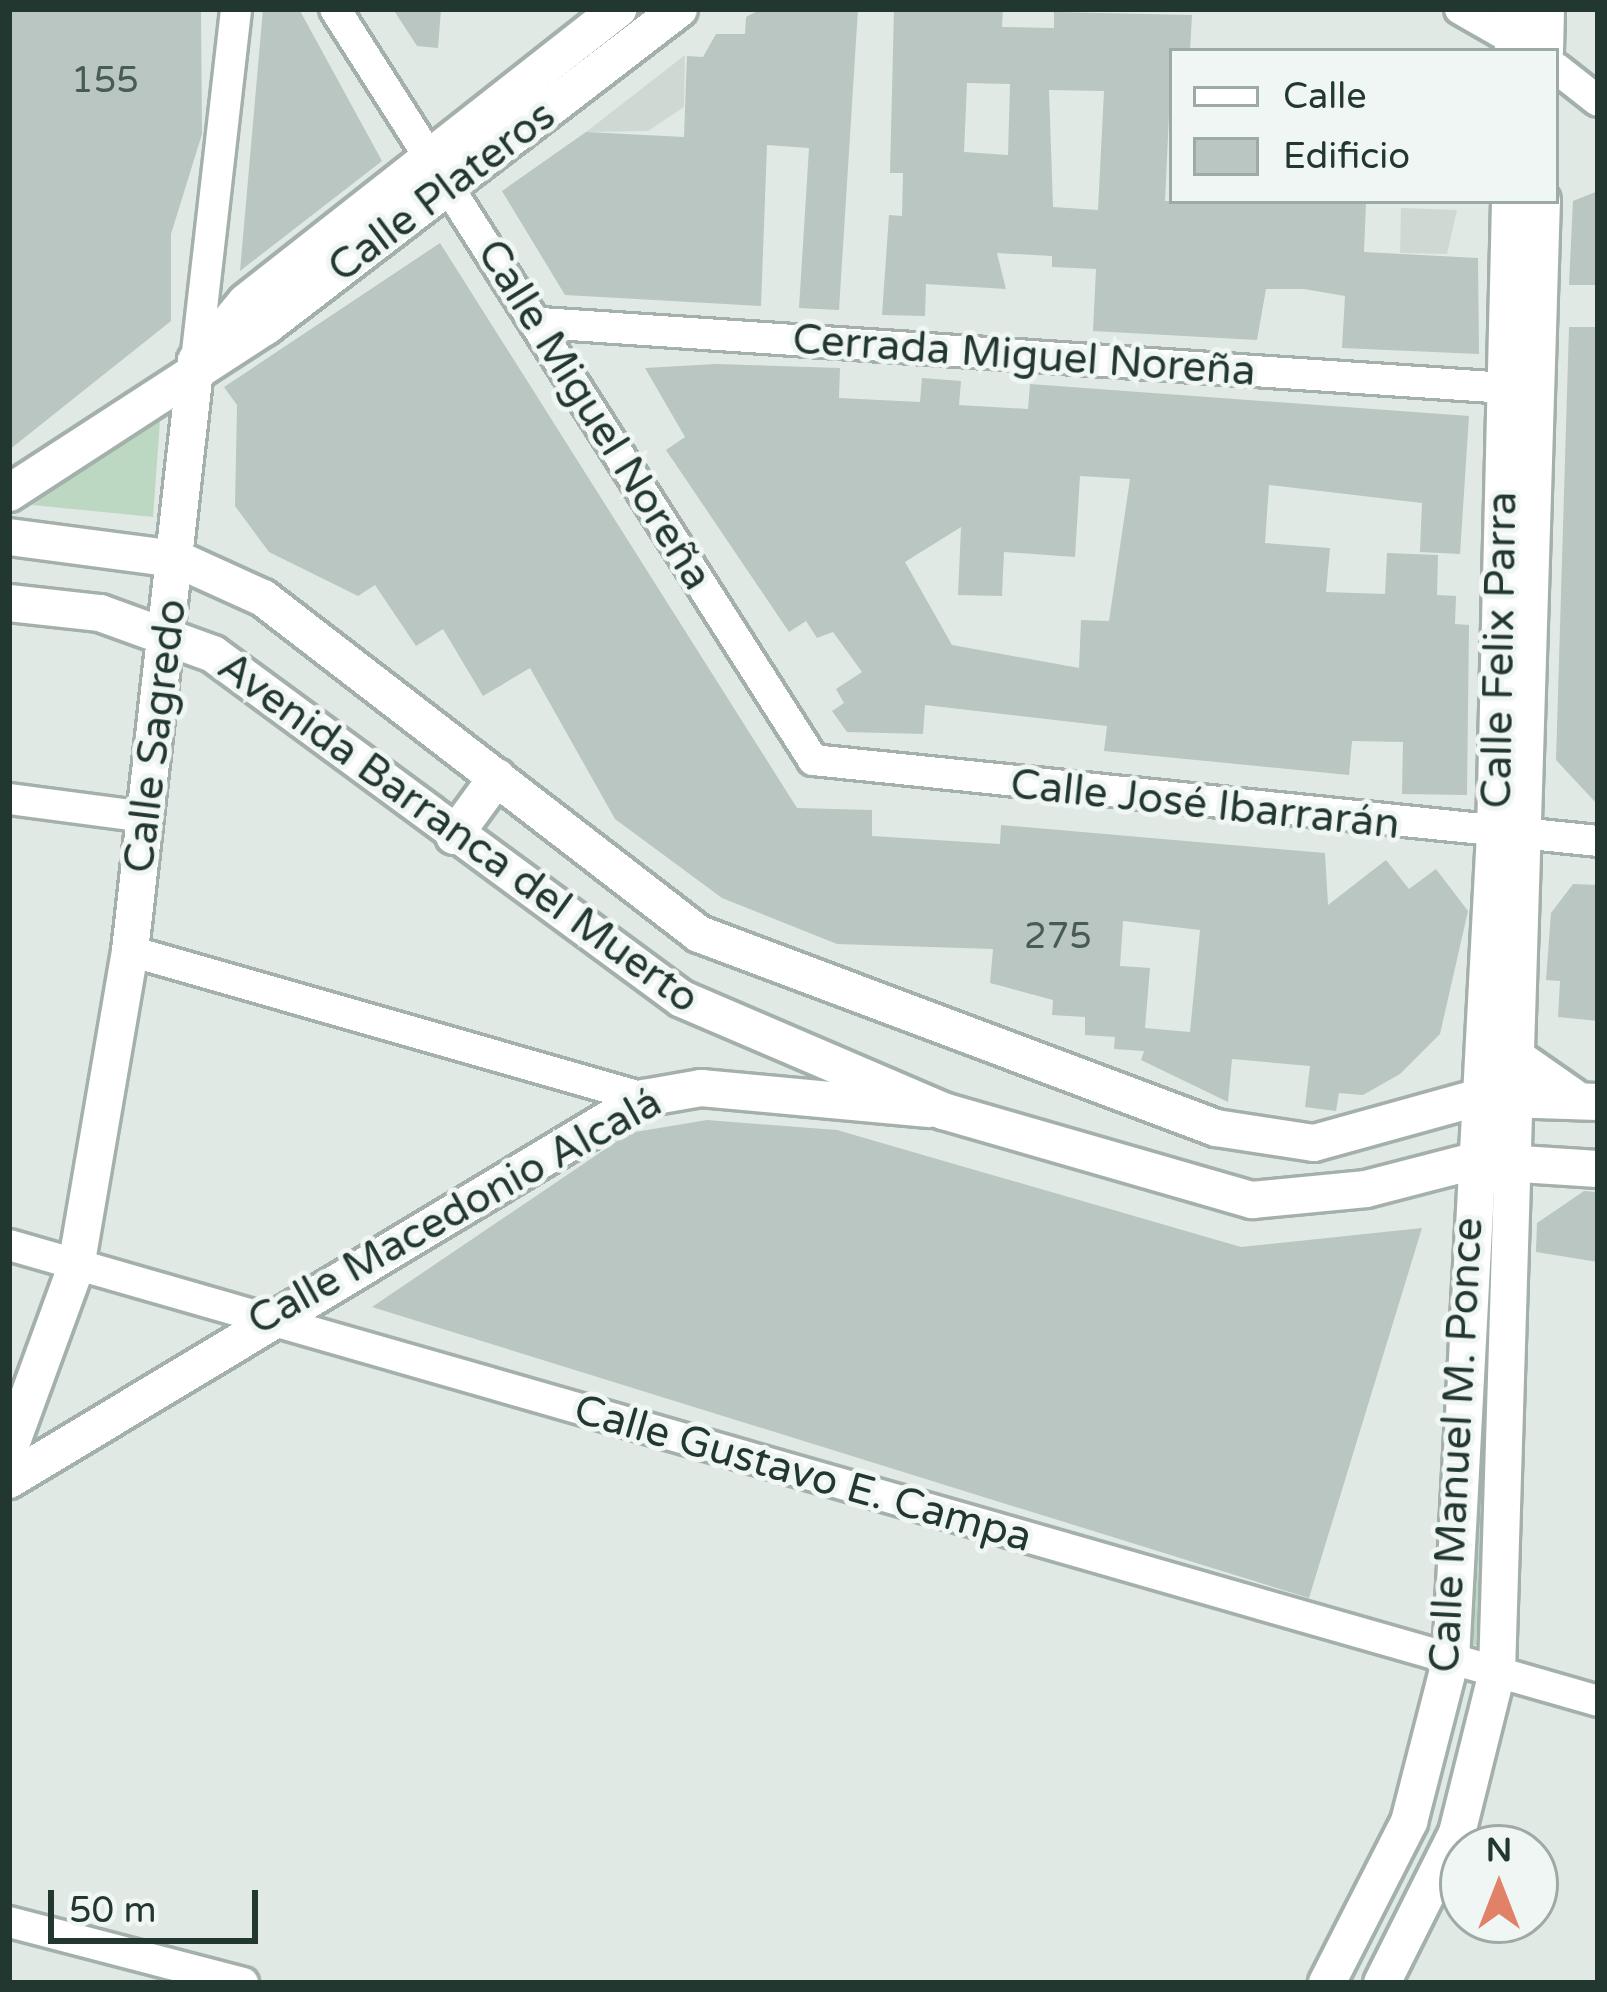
<!DOCTYPE html>
<html>
<head>
<meta charset="utf-8">
<style>
  body { margin:0 }
  #map { position:relative; width:1607px; height:1992px; overflow:hidden; background:#e1e9e5; font-family:"Varela Round",sans-serif }
  div>[style] { position:absolute }
  [style*='--x'] { left:calc(var(--x)*1px); top:calc(var(--y)*1px); width:calc(var(--w)*1px); rotate:calc(var(--a)*1deg) }
  .built>* { inset:0; background:#cfd9d4 }
  .green>* { inset:0; background:#bcd8c3; transform-origin:0 0 }
  .building>* { inset:0; background:#b9c6c1 }
  .roads { filter:drop-shadow(3px 0 #a4b0ab) drop-shadow(-3px 0 #a4b0ab) drop-shadow(0 3px #a4b0ab) drop-shadow(0 -3px #a4b0ab) }
  .minor>* { height:30px; margin:-15px; padding:0 15px; transform-origin:15px; border-radius:15px; background:#fff }
  .tertiary>* { height:36px; margin:-18px; padding:0 18px; transform-origin:18px; border-radius:18px; background:#fff }
  .secondary>* { height:36px; margin:-18px; padding:0 18px; transform-origin:18px; border-radius:18px; background:#fff }
  span { translate:-50% -50%; white-space:nowrap; text-align:center; line-height:1.15; -webkit-text-stroke:10px #f0f6f3; paint-order:stroke }
  .number-label { font-size:36px; color:#485b55 }
  .number-label span { -webkit-text-stroke-width:0 }
  .street-label { font-size:42px; color:#233731 }
  .frame { position:absolute; inset:0; border:12px solid #233731; pointer-events:none }
  .legend { position:absolute; left:1169px; top:48px; width:390px; height:156px; box-sizing:border-box; background:#f0f6f3; border:3px solid #9eaaa5; margin:0; padding:15px 21px; list-style:none; font-size:36px; color:#233731 }
  .legend li { display:flex; align-items:center; gap:24px; height:60px }
  .legend b { width:60px; border:3px solid #9eaaa5 }
  .north { position:absolute; left:1439px; top:1824px; width:120px; height:120px; box-sizing:border-box; background:#f0f6f3; border:3px solid #9eaaa5; border-radius:50%; rotate:0deg; font-size:33px; font-weight:700; line-height:48px; text-align:center; color:#233731 }
  .north::after { content:''; display:block; margin:auto; width:42px; height:54px; background:#e08168; clip-path:polygon(50% 0,100% 100%,50% 72%,0 100%) }
  .scale { position:absolute; left:48px; top:1890px; width:210px; height:54px; box-sizing:border-box; border:6px solid #233731; border-top:0; padding-left:15px; font-size:36px; line-height:42px; white-space:nowrap; color:#233731; -webkit-text-stroke:9px #f0f6f3; paint-order:stroke }
</style>
</head>
<body>
<div id="map">
  <div class="built">
    <div style="clip-path:polygon(685px 55px,684px 107px,648px 131px,586px 132px)"></div>
    <div style="clip-path:polygon(1401px 208px,1457px 210px,1447px 254px,1400px 253px)"></div>
  </div>
  <div class="green">
    <div style="clip-path:polygon(162px 394px,153px 517px,32px 505px)"></div>
    <div style="left:1461px;top:1230px;width:23px;height:415px"></div>
  </div>
  <div class="building">
    <div style="clip-path:polygon(9px 9px,201px 9px,202px 134px,171px 234px,171px 321px,9px 450px)"></div>
    <div style="clip-path:polygon(263px 9px,299px 9px,382px 161px,240px 271px)"></div>
    <div style="clip-path:polygon(393px 9px,441px 9px,438px 48px,417px 46px)"></div>
    <div style="clip-path:polygon(761px 9px,858px 9px,839px 310px,799px 308px,809px 148px,767px 145px,761px 306px,565px 295px,502px 191px,586px 132px,684px 137px,687px 56px,703px 57px,716px 34px,745px 34px,746px 17px)"></div>
    <div style="clip-path:polygon(evenodd,894px 9px,1003px 9px,1002px 27px,1054px 28px,1054px 12px,1192px 15px,1190px 51px,1172px 51px,1165px 201px,1366px 202px,1364px 252px,1478px 258px,1479px 354px,1342px 348px,1345px 296px,1304px 289px,1266px 289px,1257px 340px,1093px 331px,1096px 269px,1052px 267px,1052px 256px,997px 253px,1006px 289px,926px 284px,925px 316px,882px 315px,889px 215px,902px 216px,903px 173px,890px 173px,894px 9px,967px 83px,1010px 84px,1008px 155px,964px 152px,967px 83px,894px 9px,1049px 90px,1104px 91px,1098px 210px,1053px 207px,1049px 90px)"></div>
    <div style="clip-path:polygon(1598px 191px,1598px 285px,1569px 285px,1573px 201px)"></div>
    <div style="clip-path:polygon(evenodd,440px 243px,797px 808px,872px 810px,872px 836px,1000px 844px,1001px 825px,1325px 853px,1328px 905px,1386px 860px,1409px 889px,1436px 869px,1468px 911px,1440px 1034px,1400px 1074px,1363px 1095px,1339px 1093px,1336px 1111px,1305px 1107px,1310px 1066px,1232px 1059px,1228px 1102px,1141px 1060px,1144px 1051px,1114px 1049px,1115px 1037px,1085px 1035px,1085px 1017px,1052px 1015px,1053px 1000px,990px 983px,993px 949px,837px 944px,722px 898px,615px 819px,530px 668px,483px 696px,443px 629px,416px 646px,375px 585px,358px 596px,269px 552px,235px 506px,237px 405px,224px 387px,440px 243px,1123px 921px,1200px 930px,1190px 1032px,1145px 1028px,1150px 968px,1120px 966px,1123px 921px)"></div>
    <div style="clip-path:polygon(1569px 327px,1598px 327px,1598px 805px,1556px 760px)"></div>
    <div style="clip-path:polygon(evenodd,716px 364px,840px 368px,839px 398px,920px 402px,922px 378px,961px 381px,959px 405px,1028px 409px,1030px 384px,1469px 416px,1460px 554px,1420px 552px,1422px 503px,1269px 485px,1265px 543px,1330px 548px,1326px 592px,1385px 594px,1387px 553px,1438px 555px,1437px 595px,1456px 596px,1455px 624px,1469px 625px,1467px 795px,1402px 794px,1403px 742px,1352px 741px,1349px 775px,1104px 751px,1107px 726px,925px 705px,923px 734px,847px 732px,832px 711px,844px 703px,836px 689px,862px 672px,833px 632px,817px 638px,806px 621px,789px 632px,666px 450px,685px 437px,645px 368px,716px 364px,1080px 476px,1130px 479px,1109px 621px,1081px 620px,1079px 668px,952px 645px,905px 562px,961px 527px,958px 595px,1002px 596px,1004px 552px,1075px 557px,1080px 476px)"></div>
    <div style="clip-path:polygon(1573px 884px,1598px 885px,1598px 1021px,1558px 1017px,1560px 981px,1546px 980px,1551px 913px)"></div>
    <div style="clip-path:polygon(707px 1120px,837px 1130px,1241px 1247px,1422px 1228px,1309px 1598px,372px 1307px,629px 1133px)"></div>
    <div style="clip-path:polygon(1584px 1191px,1598px 1192px,1598px 1262px,1536px 1252px,1537px 1223px)"></div>
  </div>
  <div class="roads">
    <div class="minor">
      <div style="--x:335;--y:9;--w:890;--a:57.52"></div>
      <div style="--x:813;--y:760;--w:789;--a:5.89"></div>
      <div style="--x:1460;--y:9;--w:78;--a:29.8"></div>
      <div style="--x:1556;--y:68;--w:53;--a:38.2"></div>
      <div style="--x:541;--y:323;--w:967;--a:3.85"></div>
      <div style="--x:196;--y:361;--w:354;--a:-83.5"></div>
      <div style="--x:9;--y:799;--w:137;--a:7.5"></div>
      <div style="--x:130;--y:951;--w:535;--a:15.96"></div>
      <div style="--x:9;--y:1245;--w:1653;--a:16.01"></div>
      <div style="--x:9;--y:1922;--w:242;--a:14.6"></div>
    </div>
    <div class="tertiary">
      <div style="--x:1513;--y:51;--w:42;--a:-88.6"></div>
      <div style="--x:1545;--y:51;--w:42;--a:-88.6"></div>
      <div style="--x:206;--y:350;--w:62;--a:-50.2"></div>
      <div style="--x:246;--y:302;--w:474;--a:-38.2"></div>
      <div style="--x:9;--y:493;--w:305;--a:-33"></div>
      <div style="--x:265;--y:327;--w:522;--a:-37.53"></div>
      <div style="--x:9;--y:1450;--w:195;--a:-69.9"></div>
      <div style="--x:76;--y:1267;--w:321;--a:-80.3"></div>
      <div style="--x:130;--y:951;--w:594;--a:-83.62"></div>
      <div style="--x:9;--y:1480;--w:741;--a:-31.03"></div>
      <div style="--x:644;--y:1098;--w:58;--a:-10"></div>
      <div style="--x:701;--y:1088;--w:229;--a:5.3"></div>
      <div style="--x:1327;--y:1983;--w:181;--a:-63"></div>
      <div style="--x:1409;--y:1822;--w:168;--a:-75.6"></div>
      <div style="--x:1451;--y:1659;--w:826;--a:-86.95"></div>
      <div style="--x:1495;--y:834;--w:633;--a:-88.64"></div>
      <div style="--x:1382;--y:1983;--w:168;--a:-63.4"></div>
      <div style="--x:1457;--y:1833;--w:166;--a:-76"></div>
      <div style="--x:1497;--y:1672;--w:1472;--a:-88.25"></div>
    </div>
    <div class="secondary">
      <div style="--x:9;--y:537;--w:169;--a:7.5"></div>
      <div style="--x:177;--y:559;--w:94;--a:24.4"></div>
      <div style="--x:263;--y:598;--w:550;--a:37.62"></div>
      <div style="--x:699;--y:934;--w:552;--a:20.57"></div>
      <div style="--x:1216;--y:1128;--w:99;--a:8.7"></div>
      <div style="--x:1314;--y:1143;--w:168;--a:-15.5"></div>
      <div style="--x:1476;--y:1098;--w:122;--a:1.9"></div>
      <div style="--x:9;--y:603;--w:92;--a:6.3"></div>
      <div style="--x:100;--y:613;--w:120;--a:19.9"></div>
      <div style="--x:213;--y:654;--w:582;--a:36.34"></div>
      <div style="--x:682;--y:999;--w:284;--a:23.2"></div>
      <div style="--x:943;--y:1111;--w:322;--a:16.1"></div>
      <div style="--x:1252;--y:1200;--w:115;--a:-5.5"></div>
      <div style="--x:1366;--y:1189;--w:112;--a:-14.5"></div>
      <div style="--x:1474;--y:1161;--w:124;--a:3.7"></div>
      <div style="--x:454;--y:836;--w:73;--a:-53.9"></div>
      <div style="--x:1519;--y:1059;--w:65;--a:34.9"></div>
    </div>
  </div>
  <div class="number-label">
    <span style="left:105px;top:81px">155</span>
    <span style="left:1058px;top:937px">275</span>
  </div>
  <div class="street-label">
    <span style="left:442px;top:192px;rotate:-37deg">Calle Plateros</span>
    <span style="left:1024px;top:356px;rotate:4deg">Cerrada Miguel Noreña</span>
    <span style="left:594px;top:415px;rotate:58deg">Calle Miguel Noreña</span>
    <span style="left:1500px;top:650px;rotate:-89deg">Calle Felix Parra</span>
    <span style="left:156px;top:736px;rotate:-83deg">Calle Sagredo</span>
    <span style="left:1205px;top:805px;rotate:6deg">Calle José Ibarrarán</span>
    <span style="left:458px;top:833px;rotate:36deg">Avenida Barranca del Muerto</span>
    <span style="left:455px;top:1212px;rotate:-29deg">Calle Macedonio Alcalá</span>
    <span style="left:1457px;top:1445px;rotate:-87deg">Calle Manuel M. Ponce</span>
    <span style="left:803px;top:1474px;rotate:16deg">Calle Gustavo E. Campa</span>
  </div>
  <div class="frame"></div>
  <ul class="legend">
  <li><b style="height:15px;background:#fff"></b>Calle</li>
  <li><b style="height:33px;background:#b9c6c1"></b>Edificio</li>
  </ul>
  <div class="north">N</div>
  <div class="scale">50 m</div>
</div>
</body>
</html>
